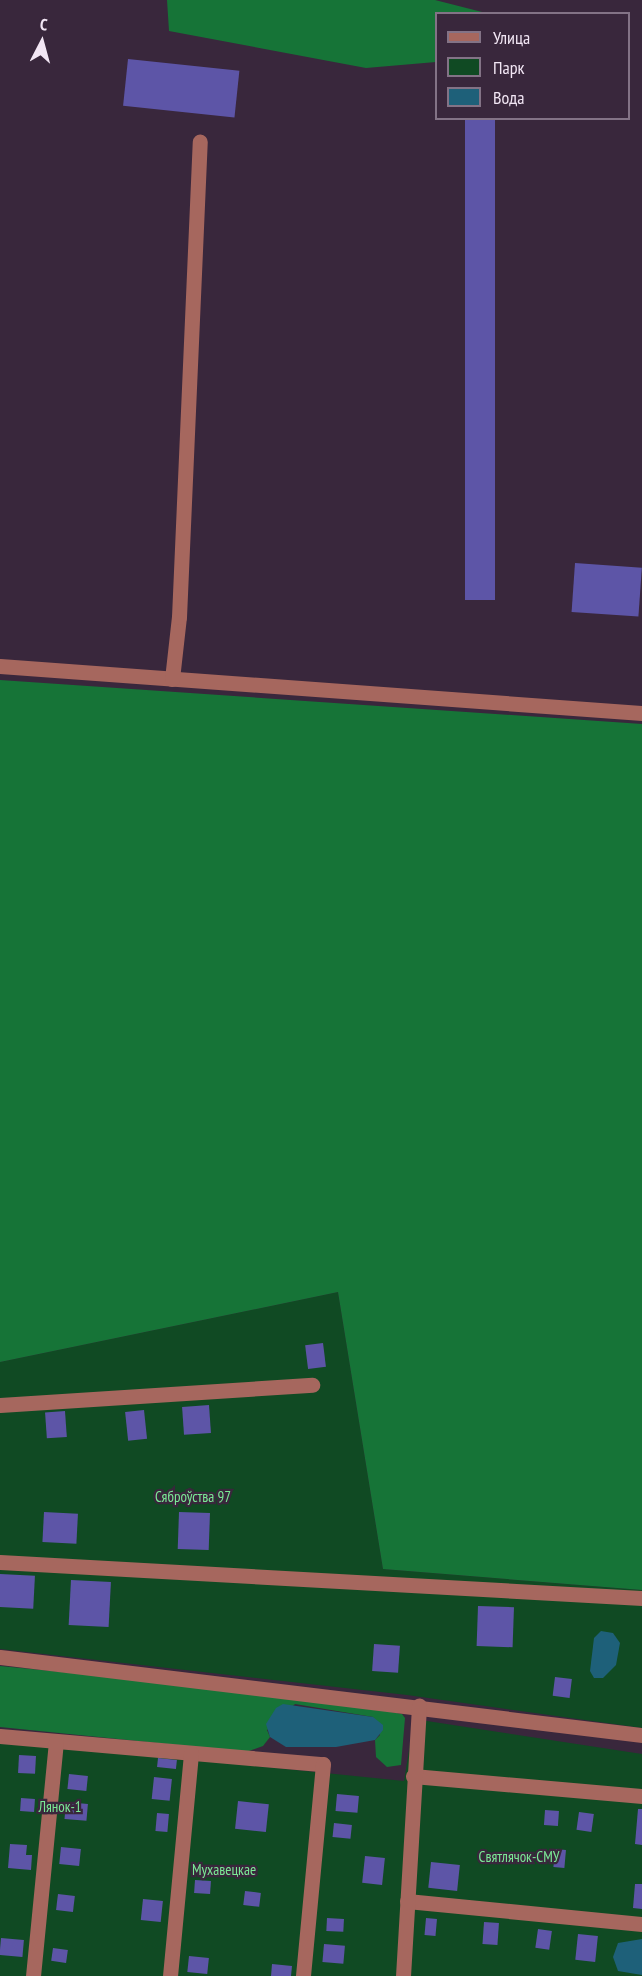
<!DOCTYPE html>
<html>
<head>
<meta charset="utf-8">
<style>
  body { margin:0 }
  #map { position:relative; width:642px; height:1976px; overflow:hidden; background:#39273c; font-family:"PT Sans Narrow",sans-serif }
  div>[style] { position:absolute }
  [style*='--x'] { left:calc(var(--x)*1px); top:calc(var(--y)*1px); width:calc(var(--w)*1px); rotate:calc(var(--a)*1deg) }
  .green>* { inset:0; background:#104a23 }
  .forest>* { inset:0; background:#167437 }
  .water>* { inset:0; background:#1e6079 }
  .building>* { inset:0; background:#5d55a7; transform-origin:0 0 }
  .minor>* { height:15px; margin:-7.5px; padding:0 7.5px; transform-origin:7.5px; border-radius:7.5px; background:#a6675e }
  span { translate:-50% -50%; white-space:nowrap; text-align:center; line-height:1.15; -webkit-text-stroke:4.5px #39273c; paint-order:stroke }
  .park-label { font-size:15px; color:#7bea96 }
  .legend { position:absolute; left:435px; top:12px; width:195px; height:108px; box-sizing:border-box; background:#39273c; border:2px solid #837386; margin:0; padding:8px 10px; list-style:none; font-size:18px; color:#f2e6f4 }
  .legend li { display:flex; align-items:center; gap:12px; height:30px }
  .legend b { width:30px; border:2px solid #837386 }
  .north { position:absolute; left:12px; top:12px; width:60px; height:60px; -webkit-text-stroke:4px #39273c; paint-order:stroke; rotate:6deg; font-size:16px; font-weight:700; line-height:24px; text-align:center; color:#f2e6f4 }
  .north::after { content:''; display:block; margin:auto; width:21px; height:27px; background:#f2e6f4; clip-path:polygon(50% 0,100% 100%,50% 72%,0 100%) }
</style>
</head>
<body>
<div id="map">
  <div class="green">
    <div style="clip-path:polygon(338px 1292px,383px 1569px,642px 1590px,642px 1728px,407px 1695px,0 1649px,0 1362px)"></div>
    <div style="clip-path:polygon(414px 1719px,642px 1754px,642px 1976px,0 1976px,0 1740px,404px 1781px)"></div>
  </div>
  <div class="forest">
    <div style="clip-path:polygon(167px 0,435px 0,486px 13px,436px 14px,436px 62px,366px 68px,169px 31px)"></div>
    <div style="clip-path:polygon(0 680px,642px 724px,642px 1590px,383px 1569px,338px 1292px,0 1362px)"></div>
    <div style="clip-path:polygon(0 1666px,299px 1695px,402px 1714px,405px 1718px,401px 1765px,387px 1767px,376px 1757px,375px 1740px,380px 1735px,373px 1717px,295px 1704px,267px 1730px,270px 1737px,263px 1746px,246px 1752px,0 1727px)"></div>
  </div>
  <div class="water">
    <div style="clip-path:polygon(601px 1631px,613px 1633px,620px 1643px,616px 1665px,603px 1678px,594px 1678px,590px 1671px,594px 1638px)"></div>
    <div style="clip-path:polygon(283px 1704px,373px 1717px,383px 1725px,383px 1730px,375px 1740px,336px 1747px,286px 1747px,270px 1737px,266px 1724px,276px 1708px)"></div>
    <div style="clip-path:polygon(642px 1939px,642px 1975px,618px 1971px,613px 1957px,618px 1943px)"></div>
  </div>
  <div class="building">
    <div style="left:128px;top:59px;width:112px;height:47px;rotate:6deg"></div>
    <div style="left:465px;top:118px;width:30px;height:482px"></div>
    <div style="left:575px;top:563px;width:67px;height:49px;rotate:4deg"></div>
    <div style="left:323px;top:1343px;width:24px;height:18px;rotate:83deg"></div>
    <div style="left:209px;top:1405px;width:28px;height:27px;rotate:86deg"></div>
    <div style="left:144px;top:1410px;width:29px;height:19px;rotate:84deg"></div>
    <div style="left:65px;top:1411px;width:26px;height:20px;rotate:86deg"></div>
    <div style="left:44px;top:1512px;width:34px;height:30px;rotate:3deg"></div>
    <div style="left:179px;top:1512px;width:31px;height:37px;rotate:2deg"></div>
    <div style="left:0;top:1574px;width:35px;height:33px;rotate:3deg"></div>
    <div style="left:71px;top:1580px;width:40px;height:45px;rotate:3deg"></div>
    <div style="left:478px;top:1606px;width:36px;height:40px;rotate:2deg"></div>
    <div style="left:374px;top:1644px;width:26px;height:27px;rotate:4deg"></div>
    <div style="left:555px;top:1677px;width:17px;height:19px;rotate:7deg"></div>
    <div style="left:19px;top:1755px;width:17px;height:18px;rotate:3deg"></div>
    <div style="left:158px;top:1758px;width:19px;height:9px;rotate:6deg"></div>
    <div style="left:69px;top:1774px;width:19px;height:15px;rotate:6deg"></div>
    <div style="left:154px;top:1777px;width:18px;height:22px;rotate:6deg"></div>
    <div style="left:337px;top:1794px;width:22px;height:17px;rotate:5deg"></div>
    <div style="left:21px;top:1798px;width:14px;height:13px;rotate:4deg"></div>
    <div style="left:238px;top:1801px;width:31px;height:28px;rotate:6deg"></div>
    <div style="left:66px;top:1802px;width:22px;height:17px;rotate:5deg"></div>
    <div style="clip-path:polygon(638px 1809px,642px 1809px,642px 1845px,635px 1844px)"></div>
    <div style="left:545px;top:1810px;width:14px;height:15px;rotate:4deg"></div>
    <div style="left:579px;top:1812px;width:15px;height:18px;rotate:8deg"></div>
    <div style="left:157px;top:1813px;width:12px;height:18px;rotate:5deg"></div>
    <div style="left:334px;top:1823px;width:18px;height:14px;rotate:6deg"></div>
    <div style="clip-path:polygon(10px 1844px,27px 1845px,26px 1855px,32px 1855px,31px 1870px,8px 1868px)"></div>
    <div style="left:61px;top:1847px;width:20px;height:17px;rotate:6deg"></div>
    <div style="left:555px;top:1849px;width:11px;height:18px;rotate:5deg"></div>
    <div style="left:365px;top:1856px;width:20px;height:27px;rotate:6deg"></div>
    <div style="left:431px;top:1862px;width:29px;height:26px;rotate:6deg"></div>
    <div style="left:195px;top:1880px;width:16px;height:13px;rotate:4deg"></div>
    <div style="clip-path:polygon(635px 1884px,642px 1884px,642px 1909px,633px 1908px)"></div>
    <div style="left:245px;top:1891px;width:16px;height:14px;rotate:7deg"></div>
    <div style="left:58px;top:1894px;width:17px;height:16px;rotate:7deg"></div>
    <div style="left:143px;top:1899px;width:20px;height:21px;rotate:6deg"></div>
    <div style="left:327px;top:1918px;width:17px;height:13px;rotate:3deg"></div>
    <div style="left:426px;top:1918px;width:11px;height:17px;rotate:5deg"></div>
    <div style="left:484px;top:1922px;width:15px;height:22px;rotate:4deg"></div>
    <div style="left:538px;top:1929px;width:14px;height:19px;rotate:8deg"></div>
    <div style="left:578px;top:1934px;width:20px;height:26px;rotate:6deg"></div>
    <div style="left:1px;top:1938px;width:23px;height:17px;rotate:5deg"></div>
    <div style="left:324px;top:1944px;width:21px;height:18px;rotate:5deg"></div>
    <div style="left:53px;top:1948px;width:15px;height:13px;rotate:8deg"></div>
    <div style="left:189px;top:1956px;width:20px;height:16px;rotate:6deg"></div>
    <div style="clip-path:polygon(272px 1964px,292px 1966px,291px 1976px,271px 1976px)"></div>
  </div>
  <div class="minor">
    <div style="--x:0;--y:666;--w:644;--a:4.19"></div>
    <div style="--x:172;--y:679;--w:62;--a:-83.6"></div>
    <div style="--x:179;--y:617;--w:476;--a:-87.5"></div>
    <div style="--x:0;--y:1405;--w:313;--a:-3.7"></div>
    <div style="--x:0;--y:1562;--w:643;--a:3.21"></div>
    <div style="--x:0;--y:1657;--w:647;--a:6.93"></div>
    <div style="--x:0;--y:1736;--w:324;--a:5"></div>
    <div style="--x:323;--y:1764;--w:213;--a:95.4"></div>
    <div style="--x:413;--y:1776;--w:230;--a:5"></div>
    <div style="--x:407;--y:1901;--w:236;--a:5.6"></div>
    <div style="--x:33;--y:1976;--w:236;--a:-84.4"></div>
    <div style="--x:170;--y:1976;--w:224;--a:-84.6"></div>
    <div style="--x:403;--y:1976;--w:271;--a:-86.6"></div>
  </div>
  <div class="park-label">
    <span style="left:193px;top:1497px">Сяброўства 97</span>
    <span style="left:60px;top:1807px">Лянок-1</span>
    <span style="left:519px;top:1857px">Святлячок-СМУ</span>
    <span style="left:224px;top:1870px">Мухавецкае</span>
  </div>
  <ul class="legend">
  <li><b style="height:8px;background:#a6675e"></b>Улица</li>
  <li><b style="height:16px;background:#104a23"></b>Парк</li>
  <li><b style="height:16px;background:#1e6079"></b>Вода</li>
  </ul>
  <div class="north">С</div>
</div>
</body>
</html>
